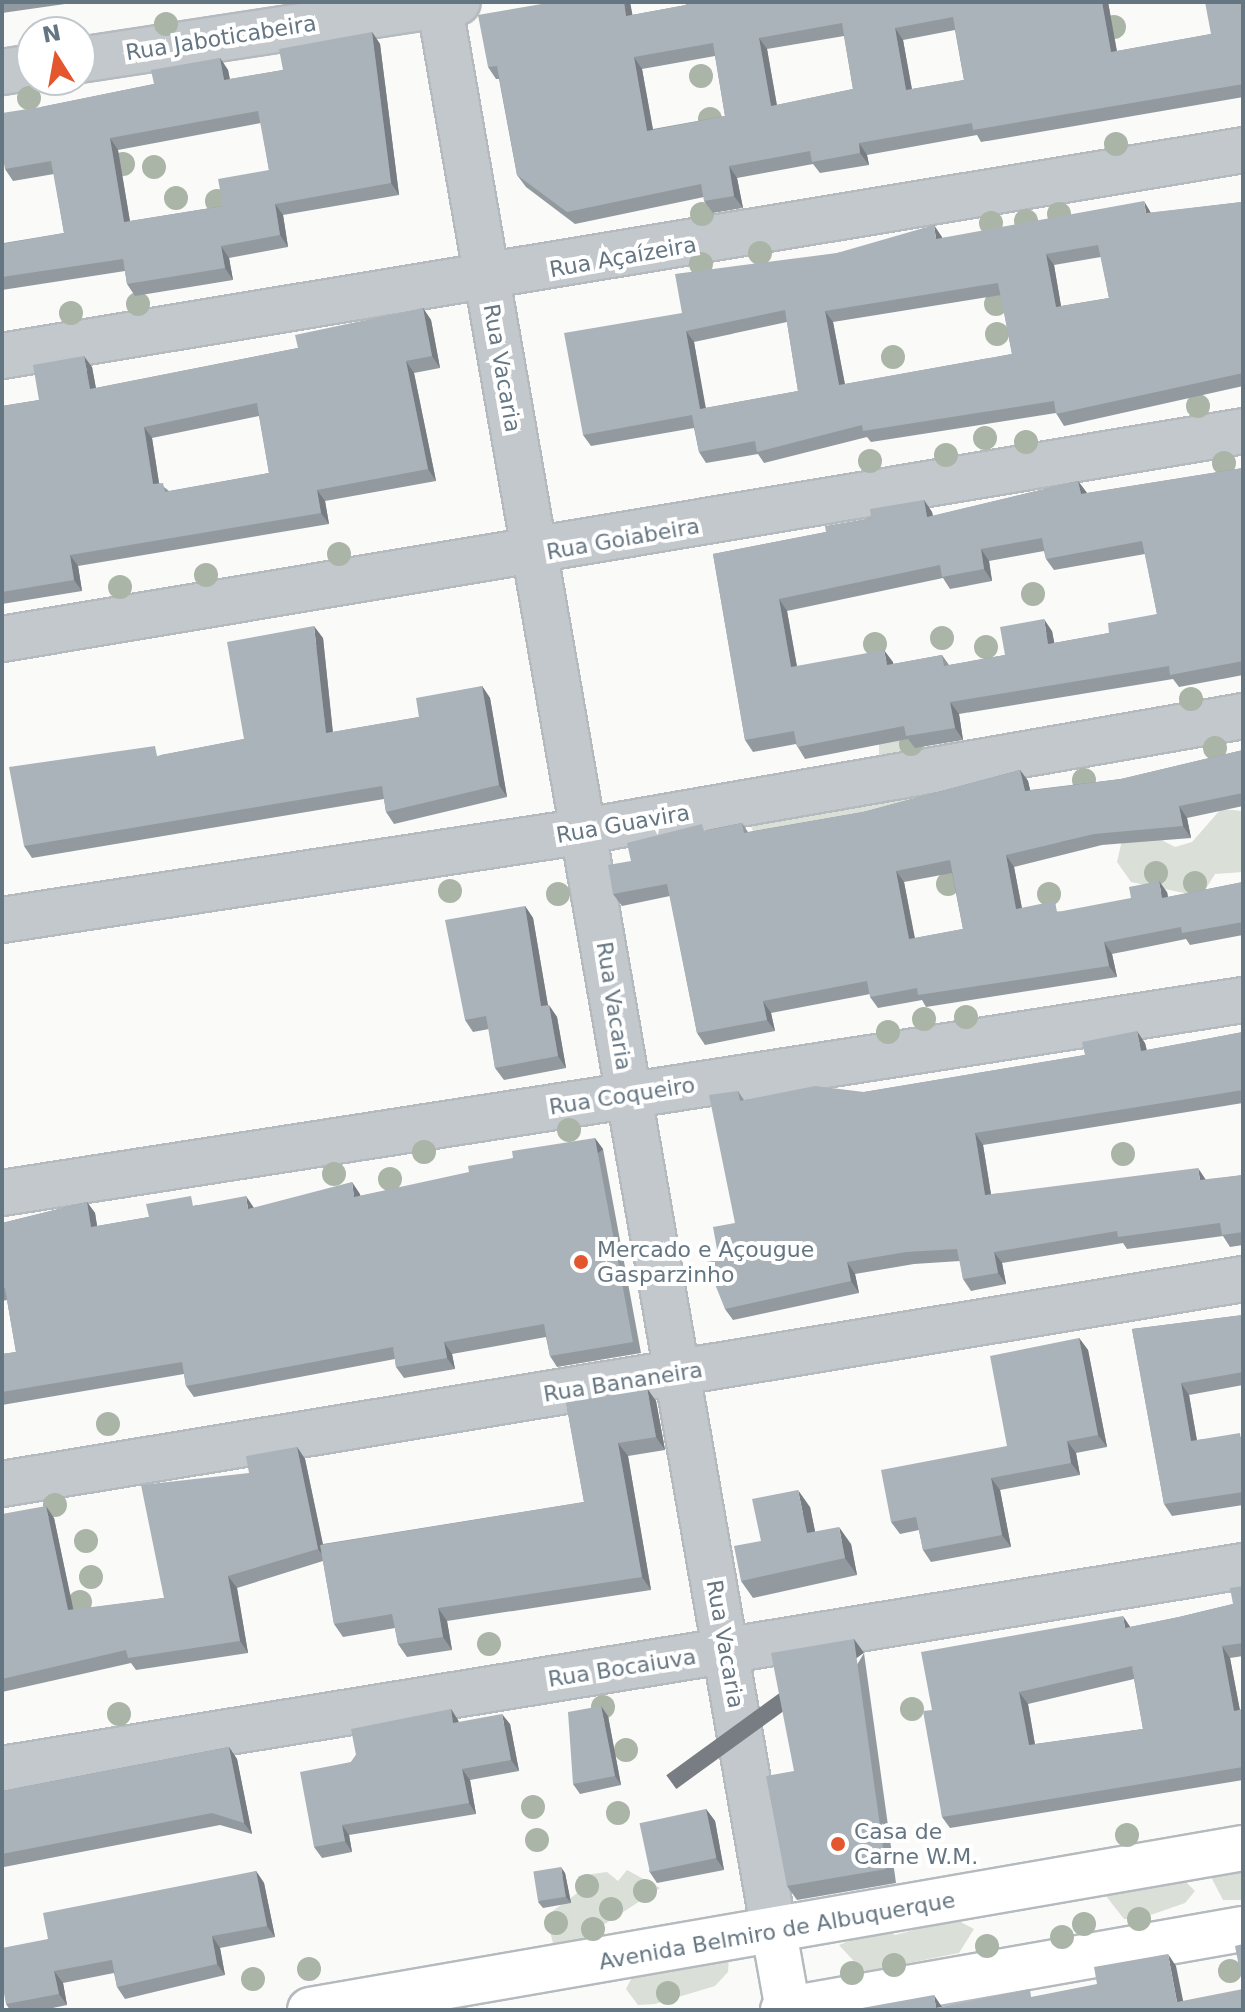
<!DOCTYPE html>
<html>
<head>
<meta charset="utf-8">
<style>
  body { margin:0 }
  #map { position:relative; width:1245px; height:2012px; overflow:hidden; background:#fafaf8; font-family:"DejaVu Sans",sans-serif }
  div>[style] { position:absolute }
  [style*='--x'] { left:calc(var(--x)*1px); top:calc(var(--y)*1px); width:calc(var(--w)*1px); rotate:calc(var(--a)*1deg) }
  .green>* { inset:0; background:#dadfd7 }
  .roads { filter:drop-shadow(2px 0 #b5babe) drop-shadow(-2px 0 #b5babe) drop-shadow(0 2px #b5babe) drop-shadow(0 -2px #b5babe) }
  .minor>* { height:44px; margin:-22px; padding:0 22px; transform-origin:22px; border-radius:22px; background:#c3c8cc }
  .major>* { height:44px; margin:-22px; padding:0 22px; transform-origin:22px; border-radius:22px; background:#fff }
  .trees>* { width:24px; height:24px; margin:-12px; border-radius:50%; background:#aab4a7 }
  .wall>* { inset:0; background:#929a9f }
  .shaded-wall>* { inset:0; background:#777d82; transform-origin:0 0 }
  .building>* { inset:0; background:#aab3b9; transform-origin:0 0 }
  .dots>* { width:22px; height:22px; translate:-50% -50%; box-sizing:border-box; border:4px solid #fff; border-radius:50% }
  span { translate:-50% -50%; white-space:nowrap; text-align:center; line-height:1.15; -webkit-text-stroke:8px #fff; paint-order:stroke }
  .street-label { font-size:22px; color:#657683 }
  .poi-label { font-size:22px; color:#657683 }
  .left { translate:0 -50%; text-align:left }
  .frame { position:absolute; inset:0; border:4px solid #657683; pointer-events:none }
  .north { position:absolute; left:16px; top:16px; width:80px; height:80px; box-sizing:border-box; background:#fff; border:2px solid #c1c8cd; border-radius:50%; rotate:349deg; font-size:22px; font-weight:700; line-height:32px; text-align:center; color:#657683 }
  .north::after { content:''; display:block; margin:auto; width:28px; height:36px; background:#e4572e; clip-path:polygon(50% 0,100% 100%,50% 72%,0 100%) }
</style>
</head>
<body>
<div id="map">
  <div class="green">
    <div style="clip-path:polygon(892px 726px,925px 743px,921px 801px,760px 836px,753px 831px,750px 823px,879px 757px,879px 741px)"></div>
    <div style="clip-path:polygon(1221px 809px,1243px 811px,1243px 872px,1215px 874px,1205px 890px,1189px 894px,1131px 882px,1117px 862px,1122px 840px,1154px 836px,1175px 847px,1192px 842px)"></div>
    <div style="clip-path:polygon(1243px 1856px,1243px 1900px,1223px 1900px,1211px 1877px,1220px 1863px)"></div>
    <div style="clip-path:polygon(627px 1870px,660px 1888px,568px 1948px,553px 1943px,546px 1916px,580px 1891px,578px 1876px,607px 1872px,618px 1881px)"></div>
    <div style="clip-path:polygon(1184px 1880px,1195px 1891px,1185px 1903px,1139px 1919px,1124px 1919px,1106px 1896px,1114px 1883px)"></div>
    <div style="clip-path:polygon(955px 1919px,974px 1929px,959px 1953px,864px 1972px,839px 1945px,882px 1928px,895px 1935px)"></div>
    <div style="clip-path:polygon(729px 1956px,728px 1972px,715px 1986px,655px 2004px,638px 2005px,626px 1989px,633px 1975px)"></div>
  </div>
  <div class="roads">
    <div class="minor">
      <div style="--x:439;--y:2;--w:1959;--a:80.15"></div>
      <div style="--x:80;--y:60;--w:382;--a:-8.7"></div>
      <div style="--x:2;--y:72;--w:30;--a:-9"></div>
      <div style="--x:2;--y:356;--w:1258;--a:-9.42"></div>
      <div style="--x:2;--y:639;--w:1258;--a:-9.51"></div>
      <div style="--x:2;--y:920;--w:590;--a:-8.68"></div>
      <div style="--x:585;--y:831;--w:668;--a:-9.91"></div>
      <div style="--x:2;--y:1193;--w:1256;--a:-8.84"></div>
      <div style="--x:2;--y:1484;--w:1258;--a:-9.38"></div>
      <div style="--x:2;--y:1769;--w:1257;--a:-9.29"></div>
    </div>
    <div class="major">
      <div style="--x:774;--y:1932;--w:79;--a:79.8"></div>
      <div style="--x:310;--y:2010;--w:947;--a:-9.85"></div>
      <div style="--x:783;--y:2010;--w:467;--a:-10"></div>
    </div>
  </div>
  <div class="trees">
    <div style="left:166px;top:24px"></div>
    <div style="left:1114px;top:27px"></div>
    <div style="left:701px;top:76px"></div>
    <div style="left:29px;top:98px"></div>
    <div style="left:710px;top:119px"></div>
    <div style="left:1116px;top:144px"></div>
    <div style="left:123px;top:164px"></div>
    <div style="left:154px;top:167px"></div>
    <div style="left:176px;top:198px"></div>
    <div style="left:217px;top:201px"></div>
    <div style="left:702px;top:214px"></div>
    <div style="left:1059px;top:214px"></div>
    <div style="left:1026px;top:221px"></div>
    <div style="left:991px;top:223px"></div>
    <div style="left:760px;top:253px"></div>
    <div style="left:701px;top:264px"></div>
    <div style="left:138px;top:304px"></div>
    <div style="left:996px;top:304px"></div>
    <div style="left:71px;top:313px"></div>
    <div style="left:997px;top:334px"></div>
    <div style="left:893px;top:357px"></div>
    <div style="left:1198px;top:406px"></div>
    <div style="left:985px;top:438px"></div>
    <div style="left:1026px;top:442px"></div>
    <div style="left:946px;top:455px"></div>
    <div style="left:870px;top:461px"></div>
    <div style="left:1224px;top:463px"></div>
    <div style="left:339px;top:554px"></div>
    <div style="left:206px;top:575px"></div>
    <div style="left:120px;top:587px"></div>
    <div style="left:1033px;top:594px"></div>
    <div style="left:942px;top:638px"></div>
    <div style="left:875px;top:644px"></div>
    <div style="left:986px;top:647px"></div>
    <div style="left:1191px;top:699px"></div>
    <div style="left:911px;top:744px"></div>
    <div style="left:1215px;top:748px"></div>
    <div style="left:1084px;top:780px"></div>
    <div style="left:1156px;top:873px"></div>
    <div style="left:1195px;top:883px"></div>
    <div style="left:948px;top:884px"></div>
    <div style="left:450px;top:891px"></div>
    <div style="left:558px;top:894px"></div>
    <div style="left:1049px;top:894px"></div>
    <div style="left:966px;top:1017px"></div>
    <div style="left:924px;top:1019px"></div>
    <div style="left:888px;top:1032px"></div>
    <div style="left:569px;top:1130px"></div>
    <div style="left:424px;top:1152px"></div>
    <div style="left:1123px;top:1154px"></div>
    <div style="left:334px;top:1174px"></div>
    <div style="left:390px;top:1179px"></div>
    <div style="left:108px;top:1424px"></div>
    <div style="left:55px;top:1505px"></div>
    <div style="left:86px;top:1541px"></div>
    <div style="left:91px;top:1577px"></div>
    <div style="left:80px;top:1602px"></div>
    <div style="left:489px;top:1644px"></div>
    <div style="left:603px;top:1707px"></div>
    <div style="left:912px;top:1709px"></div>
    <div style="left:119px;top:1714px"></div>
    <div style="left:626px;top:1750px"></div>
    <div style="left:533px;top:1807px"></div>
    <div style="left:618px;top:1813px"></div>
    <div style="left:1127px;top:1835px"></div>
    <div style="left:537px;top:1840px"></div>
    <div style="left:587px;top:1886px"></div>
    <div style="left:645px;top:1891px"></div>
    <div style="left:611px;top:1909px"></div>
    <div style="left:1139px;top:1919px"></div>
    <div style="left:556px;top:1923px"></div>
    <div style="left:1084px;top:1924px"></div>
    <div style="left:593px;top:1929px"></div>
    <div style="left:1062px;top:1937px"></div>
    <div style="left:987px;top:1946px"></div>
    <div style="left:894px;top:1965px"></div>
    <div style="left:309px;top:1969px"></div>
    <div style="left:1230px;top:1971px"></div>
    <div style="left:852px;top:1973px"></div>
    <div style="left:253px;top:1979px"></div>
    <div style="left:668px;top:1993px"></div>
  </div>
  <div class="wall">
    <div style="clip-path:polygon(2px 2px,79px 2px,2px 13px)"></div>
    <div style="clip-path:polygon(evenodd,553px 2px,630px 2px,632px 15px,686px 5px,685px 2px,1108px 2px,1117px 51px,1211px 34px,1243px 2px,1243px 97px,981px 142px,977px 135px,867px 155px,869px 165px,820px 173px,813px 164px,737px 178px,743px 208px,713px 213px,704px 201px,704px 197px,575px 224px,526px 187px,517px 175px,499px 79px,496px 79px,488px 67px,553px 2px,955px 30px,964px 80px,912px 89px,903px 40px,955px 30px,553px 2px,844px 36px,853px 89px,777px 105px,767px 49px,844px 36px,553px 2px,715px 56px,725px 116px,653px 129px,642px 69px,715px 56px)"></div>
    <div style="clip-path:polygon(evenodd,372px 32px,380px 44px,399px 195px,283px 215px,288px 247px,229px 258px,233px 280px,135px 296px,127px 284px,125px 271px,2px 290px,2px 241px,4px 243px,64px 233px,54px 174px,13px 181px,5px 169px,41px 107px,154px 84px,220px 58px,228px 70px,230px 79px,283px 70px,372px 32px,261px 123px,269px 170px,223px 206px,130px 221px,118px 150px,261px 123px)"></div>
    <div style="clip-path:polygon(evenodd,1243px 202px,1243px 386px,1064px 426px,1056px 413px,871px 442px,867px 437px,764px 463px,758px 454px,706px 463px,699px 452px,694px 428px,591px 446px,583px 435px,682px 313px,837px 253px,942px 237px,942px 238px,1243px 202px,1101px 257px,1109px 298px,1061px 306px,1054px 265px,1101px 257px,1243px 202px,1001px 295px,1012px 354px,845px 384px,833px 322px,1001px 295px,1243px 202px,787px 322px,798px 391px,705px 408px,694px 342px,787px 322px)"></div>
    <div style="clip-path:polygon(evenodd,423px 308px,431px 320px,440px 368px,414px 373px,436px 481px,325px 501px,329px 524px,78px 566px,82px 591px,2px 604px,2px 406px,39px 400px,92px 367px,96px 388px,298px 348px,423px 308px,259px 416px,269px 473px,169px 491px,159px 483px,152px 438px,259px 416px)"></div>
    <div style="clip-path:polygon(evenodd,1243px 468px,1243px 675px,1179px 687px,1173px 679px,959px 714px,963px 740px,915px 748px,908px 739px,805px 759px,796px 744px,753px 752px,745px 740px,713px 554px,826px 532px,924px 500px,932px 512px,933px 516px,1078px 481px,1087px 493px,1243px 468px,1044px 551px,1046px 559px,1054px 570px,1145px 554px,1157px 614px,1109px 633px,1054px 643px,1052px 631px,1005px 655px,949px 665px,942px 655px,893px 664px,893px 662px,797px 666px,787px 611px,943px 578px,950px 589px,992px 581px,989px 561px,1044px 551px)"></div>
    <div style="clip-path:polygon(323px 638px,333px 732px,419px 717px,482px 686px,490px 698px,507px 797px,394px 824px,386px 812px,384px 799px,32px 858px,24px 846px,161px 755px,244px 739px)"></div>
    <div style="clip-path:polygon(evenodd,1243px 750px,1243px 806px,1187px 818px,1191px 838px,1102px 845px,1014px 867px,1022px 908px,1062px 912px,1167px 892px,1168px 897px,1243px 882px,1243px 935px,1190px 945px,1186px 939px,1112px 954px,1117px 977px,926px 1007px,922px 1000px,878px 1008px,870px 997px,870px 994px,771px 1013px,775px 1031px,705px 1045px,697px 1033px,670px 896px,622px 906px,613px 894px,707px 830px,742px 823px,748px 832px,863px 812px,1020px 770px,1028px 781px,1030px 790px,1121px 779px,1243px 750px,952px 873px,963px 929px,915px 938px,904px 882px,952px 873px)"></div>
    <div style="clip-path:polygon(525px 906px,533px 918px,548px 1005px,557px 1017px,566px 1068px,504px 1080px,495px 1068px,489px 1029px,473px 1032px,465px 1020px)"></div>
    <div style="clip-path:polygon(1243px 1032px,1243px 1103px,983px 1145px,991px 1194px,1206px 1180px,1243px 1175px,1243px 1245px,1230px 1247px,1223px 1236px,1127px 1249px,1123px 1243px,1002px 1263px,1006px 1284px,971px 1291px,963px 1279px,960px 1261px,914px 1264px,855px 1274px,859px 1293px,733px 1320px,725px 1309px,719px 1260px,735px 1223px,738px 1091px,744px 1100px,864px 1092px,1085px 1055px,1145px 1043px,1147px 1050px)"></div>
    <div style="clip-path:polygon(603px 1149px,641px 1353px,557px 1367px,550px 1356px,546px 1337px,452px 1354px,455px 1369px,404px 1378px,396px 1367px,395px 1359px,194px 1397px,186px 1386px,184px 1374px,2px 1405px,2px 1354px,16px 1352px,7px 1300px,2px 1301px,2px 1223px,87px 1202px,95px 1213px,97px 1226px,149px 1217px,197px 1205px,254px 1208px,360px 1194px,360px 1196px)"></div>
    <div style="clip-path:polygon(1243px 1315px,1243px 1385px,1189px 1395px,1197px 1440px,1243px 1437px,1243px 1505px,1172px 1516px,1164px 1504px,1132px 1329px)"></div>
    <div style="clip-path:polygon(1079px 1338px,1088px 1350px,1107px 1447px,1076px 1453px,1080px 1475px,1000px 1490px,1011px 1547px,931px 1562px,923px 1550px,919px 1530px,900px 1534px,891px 1522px,1007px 1446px)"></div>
    <div style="clip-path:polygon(656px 1401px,665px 1450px,628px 1456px,651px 1590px,447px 1621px,452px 1650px,407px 1657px,398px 1644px,395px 1628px,343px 1637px,334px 1624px,323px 1561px,237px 1588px,248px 1653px,136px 1670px,131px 1663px,2px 1692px,2px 1514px,54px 1518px,73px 1610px,164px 1598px,249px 1473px,297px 1447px,305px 1459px,323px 1544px,584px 1502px,566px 1402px)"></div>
    <div style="clip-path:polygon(810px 1507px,815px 1532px,851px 1544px,857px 1575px,753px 1598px,741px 1581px,761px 1541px)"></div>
    <div style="clip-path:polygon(evenodd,1243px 1586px,1243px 1656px,1230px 1658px,1240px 1710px,1243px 1709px,1243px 1780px,950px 1828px,942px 1817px,932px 1710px,1130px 1627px,1179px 1617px,1233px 1604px,1243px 1586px,1134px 1679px,1143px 1729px,1035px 1744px,1028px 1704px,1134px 1679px)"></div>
    <div style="clip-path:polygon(864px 1653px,896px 1883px,797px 1900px,787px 1886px,794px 1771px)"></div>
    <div style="clip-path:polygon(451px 1709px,459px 1722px,510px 1724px,519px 1771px,470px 1780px,476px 1814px,349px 1835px,352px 1852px,322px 1858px,314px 1847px,351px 1762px,356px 1755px)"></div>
    <div style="clip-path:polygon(608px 1716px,621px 1785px,580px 1794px,573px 1784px)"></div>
    <div style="clip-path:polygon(229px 1747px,237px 1759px,252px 1834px,220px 1825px,4px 1867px,2px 1864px,2px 1791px)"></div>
    <div style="clip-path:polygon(706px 1809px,715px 1821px,724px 1870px,657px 1883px,649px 1871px)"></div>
    <div style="clip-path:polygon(256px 1871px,264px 1883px,275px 1937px,220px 1948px,225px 1975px,125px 1999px,117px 1987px,114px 1973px,63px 1983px,67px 2005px,43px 2010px,10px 2010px,6px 2004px,48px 1939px)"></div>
    <div style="clip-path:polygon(565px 1873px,571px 1903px,543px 1908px,538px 1902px)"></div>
  </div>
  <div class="shaded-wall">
    <div style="clip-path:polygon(624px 2px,630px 2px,635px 28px,626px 16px)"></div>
    <div style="clip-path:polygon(1102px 2px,1108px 2px,1119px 64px,1111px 52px)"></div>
    <div style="clip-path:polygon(895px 28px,903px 40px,914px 102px,906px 90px)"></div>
    <div style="clip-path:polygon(372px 32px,380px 44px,399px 195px,391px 183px)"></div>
    <div style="clip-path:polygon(759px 38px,767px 49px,779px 118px,771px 106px)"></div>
    <div style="clip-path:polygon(634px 57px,642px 69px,655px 142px,647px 131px)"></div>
    <div style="clip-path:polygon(220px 58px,228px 70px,232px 92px,224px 80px)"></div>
    <div style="clip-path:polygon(110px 138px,118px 150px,132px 234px,124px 222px)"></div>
    <div style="clip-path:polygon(859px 143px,867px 155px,869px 165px,860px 153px)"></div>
    <div style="clip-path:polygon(729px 166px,737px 178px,743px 208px,734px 196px)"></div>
    <div style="clip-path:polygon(1144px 201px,1151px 213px,1146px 213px)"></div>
    <div style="clip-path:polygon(275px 204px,283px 215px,288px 247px,280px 235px)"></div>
    <div style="clip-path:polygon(934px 225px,942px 237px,944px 250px,936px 239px)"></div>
    <div style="clip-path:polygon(221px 246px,229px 258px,233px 280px,225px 268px)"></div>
    <div style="clip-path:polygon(1046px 254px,1054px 265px,1063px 318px,1056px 307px)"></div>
    <div style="clip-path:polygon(423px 308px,431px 320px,440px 368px,432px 356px)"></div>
    <div style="clip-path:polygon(825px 311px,833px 322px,847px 396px,839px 385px)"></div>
    <div style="clip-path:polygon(686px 331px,694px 342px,708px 420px,700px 409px)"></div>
    <div style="clip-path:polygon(84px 356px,92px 367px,98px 400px,90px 389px)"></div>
    <div style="clip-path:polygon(406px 361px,414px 373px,436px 481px,428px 469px)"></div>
    <div style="clip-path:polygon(144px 427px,152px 438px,161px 496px,153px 484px)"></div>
    <div style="clip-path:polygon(1078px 481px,1087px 493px,1081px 494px)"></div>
    <div style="clip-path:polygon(317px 490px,325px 501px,329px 524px,321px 513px)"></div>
    <div style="clip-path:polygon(924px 500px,932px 512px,935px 529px,927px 517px)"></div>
    <div style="clip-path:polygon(981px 549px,989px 561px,992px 581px,984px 569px)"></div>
    <div style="clip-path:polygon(70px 555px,78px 566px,82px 591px,74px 580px)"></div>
    <div style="clip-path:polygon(779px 599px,787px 611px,799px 679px,791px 667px)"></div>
    <div style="clip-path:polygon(1044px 619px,1052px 631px,1057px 656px,1048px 644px)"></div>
    <div style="clip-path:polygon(314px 626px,323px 638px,334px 745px,326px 733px)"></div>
    <div style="clip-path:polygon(884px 650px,893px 662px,896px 677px,887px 665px)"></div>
    <div style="clip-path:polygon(482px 686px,490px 698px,507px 797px,499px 785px)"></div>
    <div style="clip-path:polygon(950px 702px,959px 714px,963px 740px,955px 728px)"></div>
    <div style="clip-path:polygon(1020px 770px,1028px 781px,1033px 802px,1025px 791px)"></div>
    <div style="clip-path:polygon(1179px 806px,1187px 818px,1191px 838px,1183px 826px)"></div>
    <div style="clip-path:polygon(1006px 855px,1014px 867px,1024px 920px,1016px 909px)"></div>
    <div style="clip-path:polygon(896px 871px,904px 882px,917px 951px,909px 939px)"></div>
    <div style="clip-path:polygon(1159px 881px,1167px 892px,1170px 909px,1162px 898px)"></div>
    <div style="clip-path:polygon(525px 906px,533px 918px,550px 1018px,541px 1006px)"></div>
    <div style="clip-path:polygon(1104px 942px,1112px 954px,1117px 977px,1109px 966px)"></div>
    <div style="clip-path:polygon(763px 1001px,771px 1013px,775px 1031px,767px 1020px)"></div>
    <div style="clip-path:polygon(549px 1005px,557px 1017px,566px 1068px,558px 1056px)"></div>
    <div style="clip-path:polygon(1137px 1031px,1145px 1043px,1149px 1063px,1141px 1051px)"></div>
    <div style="clip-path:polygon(975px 1133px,983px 1145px,993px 1207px,985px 1195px)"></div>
    <div style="left:595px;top:1138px;width:14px;height:208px;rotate:54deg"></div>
    <div style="clip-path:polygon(1198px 1168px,1206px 1180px,1200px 1180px)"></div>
    <div style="clip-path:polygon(352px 1182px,360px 1194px,362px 1208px,354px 1197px)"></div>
    <div style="clip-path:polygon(246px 1196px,254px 1208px,248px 1209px)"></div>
    <div style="clip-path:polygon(87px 1202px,95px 1213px,99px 1238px,91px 1227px)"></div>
    <div style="clip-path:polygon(994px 1252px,1002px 1263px,1006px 1284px,998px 1273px)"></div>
    <div style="clip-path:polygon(847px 1262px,855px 1274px,859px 1293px,851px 1281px)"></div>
    <div style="clip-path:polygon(1079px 1338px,1088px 1350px,1107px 1447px,1098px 1435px)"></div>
    <div style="clip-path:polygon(444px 1342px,452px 1354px,455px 1369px,447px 1358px)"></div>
    <div style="clip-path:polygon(1181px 1383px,1189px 1395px,1199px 1453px,1191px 1441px)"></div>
    <div style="clip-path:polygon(647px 1388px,656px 1401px,665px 1450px,656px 1437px)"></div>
    <div style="clip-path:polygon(1067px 1441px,1076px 1453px,1080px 1475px,1071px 1463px)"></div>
    <div style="clip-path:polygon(618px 1443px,628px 1456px,651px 1590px,642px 1577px)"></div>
    <div style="clip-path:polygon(297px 1447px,305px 1459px,326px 1560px,318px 1549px)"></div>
    <div style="clip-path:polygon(991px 1478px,1000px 1490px,1011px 1547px,1002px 1535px)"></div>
    <div style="clip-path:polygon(798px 1490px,810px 1507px,819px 1550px,807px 1533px)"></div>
    <div style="clip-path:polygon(46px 1506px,54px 1518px,76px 1622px,68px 1610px)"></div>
    <div style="clip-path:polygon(839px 1527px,851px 1544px,857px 1575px,845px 1558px)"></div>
    <div style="clip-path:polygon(228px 1576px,237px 1588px,248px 1653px,240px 1641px)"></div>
    <div style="clip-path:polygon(438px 1608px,447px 1621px,452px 1650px,443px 1637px)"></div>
    <div style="clip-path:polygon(1123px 1616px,1131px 1628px,1125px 1628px)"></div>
    <div style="left:854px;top:1639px;width:17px;height:232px;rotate:54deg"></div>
    <div style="clip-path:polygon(1222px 1646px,1230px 1658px,1242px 1722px,1234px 1711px)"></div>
    <div style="clip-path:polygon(1019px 1692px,1028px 1704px,1037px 1757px,1029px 1745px)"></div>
    <div style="clip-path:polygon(601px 1706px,608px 1716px,621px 1785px,615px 1776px)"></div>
    <div style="clip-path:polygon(451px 1709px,458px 1720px,461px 1734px,453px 1723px)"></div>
    <div style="clip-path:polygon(502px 1714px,510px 1724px,519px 1771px,511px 1760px)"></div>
    <div style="clip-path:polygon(229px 1747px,237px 1759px,252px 1834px,244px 1823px)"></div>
    <div style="clip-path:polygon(462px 1769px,470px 1780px,476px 1814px,469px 1803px)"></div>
    <div style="clip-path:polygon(706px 1809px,715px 1821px,724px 1870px,716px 1858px)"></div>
    <div style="clip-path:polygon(342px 1825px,349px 1835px,352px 1852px,345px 1841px)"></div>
    <div style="clip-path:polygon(561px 1867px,565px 1873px,571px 1903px,566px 1897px)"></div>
    <div style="clip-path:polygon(256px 1871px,264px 1883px,275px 1937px,267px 1926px)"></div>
    <div style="clip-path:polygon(212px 1936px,220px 1948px,225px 1975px,217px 1964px)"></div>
    <div style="clip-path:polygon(1168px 1954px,1176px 1966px,1185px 2010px,1177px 2002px)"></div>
    <div style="clip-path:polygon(54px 1971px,63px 1983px,67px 2005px,59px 1994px)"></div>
    <div style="clip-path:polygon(934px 1995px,942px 2007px,936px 2008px)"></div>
  </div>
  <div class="building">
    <div style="clip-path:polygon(evenodd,553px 2px,624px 2px,626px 16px,686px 5px,685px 2px,1102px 2px,1111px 52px,1211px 34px,1205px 2px,1243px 2px,1243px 84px,973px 130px,972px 123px,859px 143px,860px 153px,812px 162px,810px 151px,729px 166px,734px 196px,704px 201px,701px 184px,567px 212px,517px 175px,497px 66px,488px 67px,478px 15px,553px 2px,953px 17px,964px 80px,906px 90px,895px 28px,953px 17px,553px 2px,842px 23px,853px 89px,771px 106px,759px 38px,842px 23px,553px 2px,713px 43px,725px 116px,647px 131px,634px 57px,713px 43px)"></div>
    <div style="clip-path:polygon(evenodd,372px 32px,391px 183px,275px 204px,280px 235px,221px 246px,225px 268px,127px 284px,123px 259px,2px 277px,2px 244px,64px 233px,51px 161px,5px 169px,2px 152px,2px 113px,41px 107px,154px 84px,151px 70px,220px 58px,224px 80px,283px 70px,279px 49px,372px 32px,258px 111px,269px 170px,218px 179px,223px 206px,124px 222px,110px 138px,258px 111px)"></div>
    <div style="clip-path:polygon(evenodd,1144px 201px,1146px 213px,1243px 202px,1243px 373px,1056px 414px,1054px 401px,863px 431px,862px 425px,757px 452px,755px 441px,699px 452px,692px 415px,583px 435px,564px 333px,682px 313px,675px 274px,837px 253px,934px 225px,936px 239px,1144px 201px,1098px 245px,1109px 298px,1056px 307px,1046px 254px,1098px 245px,1144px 201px,998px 283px,1012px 354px,839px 385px,825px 311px,998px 283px,1144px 201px,785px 310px,798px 391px,700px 409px,686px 331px,785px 310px)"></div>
    <div style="clip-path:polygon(evenodd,423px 308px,432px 356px,406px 361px,428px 469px,317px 490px,321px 513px,70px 555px,74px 580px,2px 592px,2px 406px,39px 400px,33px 365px,84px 356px,90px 389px,298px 348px,295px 335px,423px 308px,257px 403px,269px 473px,165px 492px,163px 483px,153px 484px,144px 427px,257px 403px)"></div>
    <div style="clip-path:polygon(evenodd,1243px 468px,1243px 661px,1170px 675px,1169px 666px,950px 702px,955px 728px,906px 736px,904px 726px,797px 747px,794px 731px,745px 740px,713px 554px,826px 532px,825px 526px,871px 518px,870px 509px,924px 500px,927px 517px,1078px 481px,1081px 494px,1243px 468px,1042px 538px,1046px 559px,1142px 541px,1157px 614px,1108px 623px,1109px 633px,1048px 644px,1044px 619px,1000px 627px,1005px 655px,944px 666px,942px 655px,887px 665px,884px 650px,791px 667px,779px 599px,940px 565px,942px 577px,984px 569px,981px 549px,1042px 538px)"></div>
    <div style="clip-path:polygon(314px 626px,326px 733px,419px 717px,416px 698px,482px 686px,499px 785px,386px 812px,382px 786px,24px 846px,9px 767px,155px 746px,157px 756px,244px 739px,227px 642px)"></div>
    <div style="clip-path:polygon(evenodd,1243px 750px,1243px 793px,1179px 806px,1183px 826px,1094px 834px,1006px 855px,1016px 909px,1055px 901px,1057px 912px,1131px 898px,1129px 887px,1159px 881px,1162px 898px,1243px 882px,1243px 922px,1182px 933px,1181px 927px,1104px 942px,1109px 966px,918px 995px,917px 988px,870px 997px,867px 981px,763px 1001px,767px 1020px,697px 1033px,667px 884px,613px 894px,608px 865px,631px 861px,627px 843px,702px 824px,704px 831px,742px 823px,744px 833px,863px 812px,1020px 770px,1025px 791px,1121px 779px,1243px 750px,950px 860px,963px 929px,909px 939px,896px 871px,950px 860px)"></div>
    <div style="clip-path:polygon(525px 906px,541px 1006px,549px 1005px,558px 1056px,495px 1068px,486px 1016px,465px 1020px,445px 920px)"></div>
    <div style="clip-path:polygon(1137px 1031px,1141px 1051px,1243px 1032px,1243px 1090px,975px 1133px,985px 1195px,1198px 1168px,1200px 1180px,1243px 1175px,1243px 1232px,1222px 1235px,1220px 1223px,1118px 1237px,1117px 1231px,994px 1252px,998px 1273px,963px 1279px,957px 1249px,906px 1252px,847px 1262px,851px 1281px,725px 1309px,706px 1262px,719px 1260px,713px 1227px,735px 1223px,709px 1095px,738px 1091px,740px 1101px,815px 1086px,864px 1092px,1085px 1055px,1082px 1042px)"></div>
    <div style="clip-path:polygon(595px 1138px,633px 1342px,550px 1356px,544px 1324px,444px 1342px,447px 1358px,396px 1367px,393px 1347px,186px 1386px,182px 1362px,2px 1392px,2px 1354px,16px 1352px,5px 1288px,2px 1289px,2px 1223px,87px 1202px,91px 1227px,149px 1217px,146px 1204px,191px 1196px,193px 1206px,246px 1196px,248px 1209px,352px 1182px,354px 1197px,469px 1172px,468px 1166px,513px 1158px,512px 1151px)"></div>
    <div style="clip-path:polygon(1243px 1315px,1243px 1372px,1181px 1383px,1191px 1441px,1240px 1433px,1241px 1440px,1243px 1439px,1243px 1492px,1164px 1504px,1132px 1329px)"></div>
    <div style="clip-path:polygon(1079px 1338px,1098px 1435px,1067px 1441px,1071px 1463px,991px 1478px,1002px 1535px,923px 1550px,916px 1517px,891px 1522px,881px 1470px,1007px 1446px,990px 1356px)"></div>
    <div style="clip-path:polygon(647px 1388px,656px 1437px,618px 1443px,642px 1577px,438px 1608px,443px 1637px,398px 1644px,392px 1614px,334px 1624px,320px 1545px,584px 1502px,566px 1402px)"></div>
    <div style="clip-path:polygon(297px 1447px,318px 1549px,228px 1576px,240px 1641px,128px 1658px,126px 1650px,2px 1679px,2px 1514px,46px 1506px,68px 1610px,164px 1598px,141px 1485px,249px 1473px,246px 1456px)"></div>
    <div style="clip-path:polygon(798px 1490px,807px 1533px,839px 1527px,845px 1558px,741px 1581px,734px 1546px,761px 1541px,752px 1499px)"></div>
    <div style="clip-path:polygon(evenodd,1243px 1586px,1243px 1643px,1222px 1646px,1234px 1711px,1243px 1709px,1243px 1767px,942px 1817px,923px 1711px,932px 1710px,921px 1652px,1123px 1616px,1125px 1628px,1179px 1617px,1233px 1604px,1230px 1588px,1243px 1586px,1132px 1666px,1143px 1729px,1029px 1745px,1019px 1692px,1132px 1666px)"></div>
    <div style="clip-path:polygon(854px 1639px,886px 1869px,787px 1886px,766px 1776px,794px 1771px,771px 1653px)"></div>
    <div style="clip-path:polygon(601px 1706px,615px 1776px,573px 1784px,568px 1712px)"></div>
    <div style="clip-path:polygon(451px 1709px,453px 1723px,502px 1714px,511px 1760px,462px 1769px,469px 1803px,342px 1825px,345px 1841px,314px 1847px,300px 1772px,351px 1762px,356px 1755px,351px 1729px)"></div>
    <div style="clip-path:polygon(229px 1747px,244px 1823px,212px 1813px,2px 1854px,2px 1791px)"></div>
    <div style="left:706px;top:1809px;width:50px;height:68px;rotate:78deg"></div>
    <div style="left:561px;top:1867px;width:30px;height:28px;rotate:81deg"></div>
    <div style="clip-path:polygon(256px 1871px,267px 1926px,212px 1936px,217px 1964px,117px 1987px,112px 1960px,54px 1971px,59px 1994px,6px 2004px,2px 1983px,2px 1948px,48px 1939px,43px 1913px)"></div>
    <div style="clip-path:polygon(1243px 1944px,1243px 1987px,1235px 1946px)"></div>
    <div style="clip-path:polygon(1168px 1954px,1177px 2002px,1243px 1989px,1243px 2010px,851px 2010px,934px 1995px,936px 2008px,1030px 1989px,1031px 1997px,1097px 1984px,1094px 1967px)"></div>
  </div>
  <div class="dots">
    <div style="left:581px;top:1262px;background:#e4572e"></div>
    <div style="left:838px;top:1844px;background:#e4572e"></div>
  </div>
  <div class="street-label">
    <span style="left:221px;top:38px;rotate:-9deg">Rua Jaboticabeira</span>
    <span style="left:623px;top:257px;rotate:-10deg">Rua Açaízeira</span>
    <span style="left:502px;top:368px;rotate:80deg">Rua Vacaria</span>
    <span style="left:623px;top:539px;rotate:-10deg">Rua Goiabeira</span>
    <span style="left:623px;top:824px;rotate:-10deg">Rua Guavira</span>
    <span style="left:614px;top:1006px;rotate:81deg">Rua Vacaria</span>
    <span style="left:622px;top:1096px;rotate:-9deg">Rua Coqueiro</span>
    <span style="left:623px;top:1382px;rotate:-9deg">Rua Bananeira</span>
    <span style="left:725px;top:1644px;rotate:80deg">Rua Vacaria</span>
    <span style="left:622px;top:1668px;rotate:-9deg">Rua Bocaiuva</span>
    <span style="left:777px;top:1931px;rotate:-10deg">Avenida Belmiro de Albuquerque</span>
  </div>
  <div class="poi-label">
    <span class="left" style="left:597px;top:1262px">Mercado e Açougue<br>Gasparzinho</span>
    <span class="left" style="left:854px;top:1844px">Casa de<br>Carne W.M.</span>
  </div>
  <div class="frame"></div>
  <div class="north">N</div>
</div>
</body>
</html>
